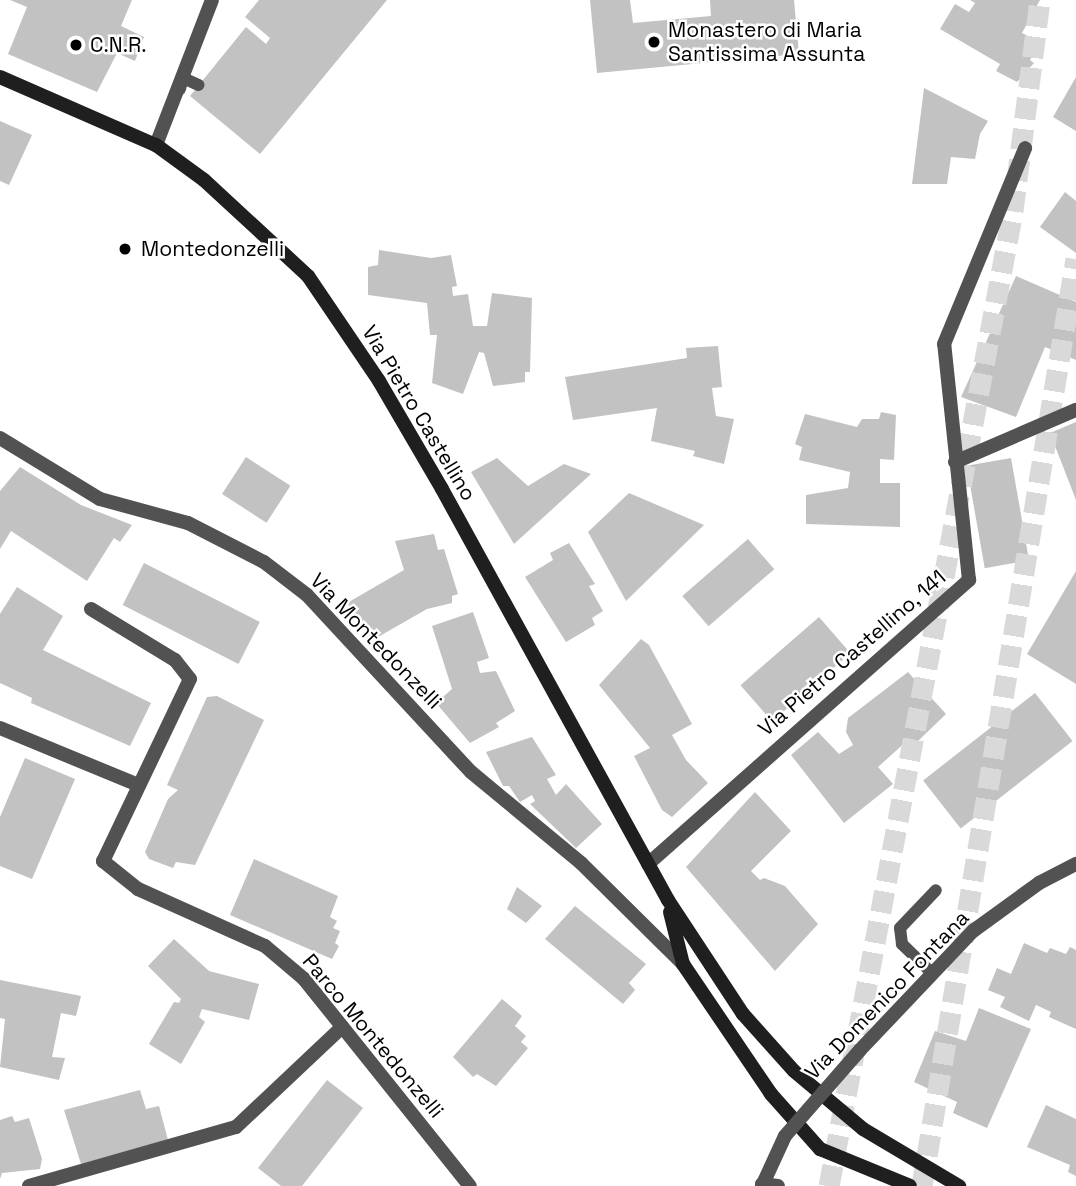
<!DOCTYPE html>
<html>
<head>
<meta charset="utf-8">
<style>
  body { margin:0 }
  #map { position:relative; width:1076px; height:1186px; overflow:hidden; background:#fff; font-family:"Space Grotesk",sans-serif }
  div>[style] { position:absolute }
  [style*='--x'] { left:calc(var(--x)*1px); top:calc(var(--y)*1px); width:calc(var(--w)*1px); rotate:calc(var(--a)*1deg) }
  .building>* { inset:0; background:#c2c2c2; transform-origin:0 0 }
  .highway-tunnel>* { height:21px; margin-top:-10.5px; transform-origin:0; background:repeating-linear-gradient(90deg,#d9d9d9 0 21px,transparent 0 31px) }
  .lane>* { height:12px; margin:-6px; padding:0 6px; transform-origin:6px; border-radius:6px; background:#525252 }
  .street>* { height:14px; margin:-7px; padding:0 7px; transform-origin:7px; border-radius:7px; background:#525252 }
  .secondary>* { height:14px; margin:-7px; padding:0 7px; transform-origin:7px; border-radius:7px; background:#1f1f1f }
  .street-bridge>* { height:14px; margin:-7px; padding:0 7px; transform-origin:7px; border-radius:7px; background:#525252 }
  .dots>* { width:19px; height:19px; translate:-50% -50%; box-sizing:border-box; border:4px solid #fff; border-radius:50% }
  span { translate:-50% -50%; white-space:nowrap; text-align:center; line-height:1.15; -webkit-text-stroke:5px #fff; paint-order:stroke }
  .poi-label { font-size:21px; color:#000 }
  .left { translate:0 -50%; text-align:left }
  .street-label { font-size:21px; color:#000 }
</style>
</head>
<body>
<div id="map">
  <div class="building">
    <div style="clip-path:polygon(10px 0,132px 0,121px 26px,144px 37px,135px 61px,117px 53px,97px 92px,8px 54px,27px 7px)"></div>
    <div style="clip-path:polygon(259px 0,387px 0,260px 154px,190px 96px,246px 27px,266px 44px,270px 38px,245px 17px)"></div>
    <div style="clip-path:polygon(590px 0,630px 0,633px 23px,711px 16px,710px 0,794px 0,799px 54px,597px 73px)"></div>
    <div style="clip-path:polygon(970px 0,1040px 0,1022px 33px,1041px 43px,1030px 60px,1034px 63px,1017px 82px,996px 71px,1000px 64px,940px 29px,955px 4px,969px 12px,975px 3px)"></div>
    <div style="clip-path:polygon(1076px 77px,1076px 131px,1053px 117px)"></div>
    <div style="clip-path:polygon(924px 88px,988px 121px,980px 134px,975px 159px,951px 157px,947px 184px,912px 184px)"></div>
    <div style="clip-path:polygon(0 121px,32px 135px,9px 185px,0 181px)"></div>
    <div style="clip-path:polygon(1065px 192px,1076px 201px,1076px 253px,1040px 227px)"></div>
    <div style="clip-path:polygon(379px 250px,431px 258px,451px 255px,457px 286px,452px 287px,453px 296px,468px 294px,473px 326px,487px 326px,492px 293px,532px 298px,530px 372px,525px 372px,525px 382px,493px 386px,484px 353px,479px 352px,463px 394px,432px 383px,437px 335px,430px 335px,427px 303px,368px 295px,368px 267px,378px 265px)"></div>
    <div style="clip-path:polygon(1016px 276px,1076px 302px,1076px 360px,1045px 347px,1016px 417px,961px 397px)"></div>
    <div style="clip-path:polygon(718px 346px,722px 387px,712px 388px,716px 416px,734px 419px,724px 464px,693px 456px,695px 451px,651px 441px,657px 408px,573px 420px,565px 377px,687px 358px,686px 348px)"></div>
    <div style="clip-path:polygon(881px 412px,896px 415px,894px 460px,880px 459px,880px 483px,900px 483px,900px 527px,806px 524px,806px 495px,848px 488px,850px 472px,799px 460px,802px 447px,795px 444px,805px 414px,857px 427px,862px 419px,879px 419px)"></div>
    <div style="clip-path:polygon(1076px 422px,1076px 500px,1050px 433px)"></div>
    <div style="left:246px;top:457px;width:53px;height:44px;rotate:33deg"></div>
    <div style="clip-path:polygon(497px 458px,528px 486px,564px 464px,591px 474px,514px 544px,471px 472px)"></div>
    <div style="left:1011px;top:458px;width:104px;height:45px;rotate:80deg"></div>
    <div style="clip-path:polygon(20px 467px,81px 505px,132px 525px,120px 542px,114px 538px,87px 581px,11px 531px,0 549px,0 491px)"></div>
    <div style="clip-path:polygon(629px 493px,704px 525px,626px 601px,588px 532px)"></div>
    <div style="clip-path:polygon(434px 534px,438px 550px,444px 549px,458px 594px,452px 596px,452px 603px,427px 609px,371px 641px,347px 603px,404px 570px,395px 541px)"></div>
    <div style="left:748px;top:539px;width:40px;height:87px;rotate:49deg"></div>
    <div style="clip-path:polygon(569px 543px,595px 584px,589px 586px,603px 611px,592px 618px,595px 625px,566px 642px,525px 577px,553px 560px,550px 553px)"></div>
    <div style="left:144px;top:563px;width:130px;height:47px;rotate:27deg"></div>
    <div style="clip-path:polygon(1076px 571px,1076px 684px,1027px 654px)"></div>
    <div style="clip-path:polygon(17px 587px,63px 616px,43px 650px,151px 703px,130px 746px,31px 703px,32px 698px,0 683px,0 614px)"></div>
    <div style="clip-path:polygon(473px 612px,489px 658px,477px 662px,480px 673px,496px 671px,515px 711px,496px 723px,499px 727px,470px 743px,436px 703px,452px 689px,432px 626px)"></div>
    <div style="left:819px;top:617px;width:48px;height:104px;rotate:49deg"></div>
    <div style="clip-path:polygon(641px 639px,649px 645px,692px 724px,672px 735px,686px 760px,708px 783px,672px 817px,662px 810px,634px 756px,650px 748px,599px 685px)"></div>
    <div style="clip-path:polygon(908px 672px,946px 714px,916px 743px,909px 739px,878px 767px,893px 784px,844px 823px,791px 755px,818px 732px,839px 754px,853px 745px,846px 732px,848px 718px)"></div>
    <div style="left:1035px;top:693px;width:61px;height:142px;rotate:52deg"></div>
    <div style="clip-path:polygon(217px 696px,264px 720px,195px 865px,176px 862px,173px 868px,149px 859px,145px 852px,168px 799px,178px 790px,167px 785px,207px 697px)"></div>
    <div style="clip-path:polygon(532px 737px,556px 775px,547px 779px,556px 795px,566px 784px,602px 824px,576px 848px,530px 804px,535px 801px,532px 795px,520px 802px,509px 786px,503px 786px,486px 752px)"></div>
    <div style="clip-path:polygon(25px 758px,75px 779px,32px 879px,0 866px,0 817px)"></div>
    <div style="clip-path:polygon(755px 792px,791px 831px,751px 871px,760px 880px,764px 878px,785px 886px,818px 924px,775px 971px,686px 867px)"></div>
    <div style="clip-path:polygon(254px 859px,338px 896px,330px 917px,337px 921px,333px 928px,340px 931px,335px 943px,339px 946px,332px 959px,230px 915px)"></div>
    <div style="clip-path:polygon(517px 887px,542px 906px,526px 923px,507px 909px)"></div>
    <div style="clip-path:polygon(575px 906px,646px 964px,629px 983px,635px 990px,623px 1004px,545px 939px)"></div>
    <div style="clip-path:polygon(174px 939px,209px 971px,259px 984px,249px 1020px,202px 1009px,199px 1017px,205px 1022px,181px 1064px,149px 1044px,174px 1002px,179px 1003px,181px 999px,148px 966px)"></div>
    <div style="clip-path:polygon(1024px 943px,1047px 953px,1050px 948px,1066px 954px,1070px 947px,1076px 950px,1076px 1029px,1049px 1017px,1051px 1012px,1036px 1005px,1029px 1021px,1000px 1007px,1005px 997px,988px 990px,997px 968px,1011px 974px)"></div>
    <div style="clip-path:polygon(0 980px,81px 996px,76px 1016px,61px 1013px,52px 1057px,65px 1058px,59px 1080px,0 1067px,5px 1019px,0 1018px)"></div>
    <div style="clip-path:polygon(502px 999px,522px 1016px,515px 1026px,526px 1036px,521px 1042px,528px 1048px,496px 1086px,477px 1074px,473px 1077px,453px 1057px)"></div>
    <div style="clip-path:polygon(979px 1008px,1031px 1029px,987px 1128px,953px 1113px,957px 1102px,914px 1082px,935px 1031px,966px 1041px)"></div>
    <div style="clip-path:polygon(327px 1080px,363px 1108px,302px 1186px,281px 1186px,258px 1168px)"></div>
    <div style="clip-path:polygon(140px 1090px,146px 1109px,159px 1106px,168px 1140px,81px 1164px,64px 1110px)"></div>
    <div style="clip-path:polygon(1046px 1105px,1076px 1119px,1076px 1176px,1068px 1172px,1070px 1165px,1027px 1147px)"></div>
    <div style="clip-path:polygon(12px 1116px,15px 1122px,29px 1118px,42px 1159px,40px 1169px,2px 1173px,0 1179px,0 1120px)"></div>
  </div>
  <div class="highway-tunnel">
    <div style="--x:829;--y:1186;--w:992;--a:-79.31"></div>
    <div style="--x:1013;--y:211;--w:213;--a:-82.7"></div>
    <div style="--x:922;--y:1186;--w:940;--a:-80.57"></div>
  </div>
  <div class="lane">
    <div style="--x:180;--y:89;--w:11;--a:-75"></div>
    <div style="--x:183;--y:78;--w:17;--a:24"></div>
    <div style="--x:932;--y:973;--w:42;--a:-136"></div>
    <div style="--x:902;--y:944;--w:16;--a:-97"></div>
    <div style="--x:900;--y:928;--w:52;--a:-46.5"></div>
  </div>
  <div class="street">
    <div style="--x:156;--y:145;--w:155;--a:-68.9"></div>
    <div style="--x:0;--y:438;--w:117;--a:31.4"></div>
    <div style="--x:100;--y:499;--w:91;--a:15.3"></div>
    <div style="--x:188;--y:523;--w:85;--a:27.2"></div>
    <div style="--x:264;--y:562;--w:54;--a:37.5"></div>
    <div style="--x:307;--y:595;--w:241;--a:47.2"></div>
    <div style="--x:471;--y:772;--w:143;--a:39.6"></div>
    <div style="--x:581;--y:863;--w:144;--a:44.7"></div>
    <div style="--x:955;--y:462;--w:132;--a:-23.3"></div>
    <div style="--x:91;--y:609;--w:98;--a:31.3"></div>
    <div style="--x:175;--y:660;--w:24;--a:52"></div>
    <div style="--x:190;--y:679;--w:202;--a:115.5"></div>
    <div style="--x:103;--y:861;--w:45;--a:38.7"></div>
    <div style="--x:138;--y:889;--w:139;--a:24.2"></div>
    <div style="--x:265;--y:946;--w:51;--a:40.2"></div>
    <div style="--x:304;--y:979;--w:265;--a:51.3"></div>
    <div style="--x:0;--y:728;--w:149;--a:22.4"></div>
    <div style="--x:648;--y:864;--w:429;--a:-41.5"></div>
    <div style="--x:969;--y:580;--w:237;--a:-96"></div>
    <div style="--x:944;--y:344;--w:212;--a:-67.5"></div>
    <div style="--x:860;--y:1050;--w:164;--a:-46.5"></div>
    <div style="--x:973;--y:931;--w:82;--a:-36"></div>
    <div style="--x:1039;--y:883;--w:42;--a:-27.2"></div>
    <div style="--x:762;--y:1184;--w:16;--a:7"></div>
    <div style="--x:29;--y:1186;--w:215;--a:-15.9"></div>
    <div style="--x:236;--y:1127;--w:146;--a:-43.3"></div>
    <div style="--x:762;--y:1186;--w:55;--a:-65.3"></div>
  </div>
  <div class="secondary">
    <div style="--x:0;--y:77;--w:170;--a:23.6"></div>
    <div style="--x:156;--y:145;--w:59;--a:36.1"></div>
    <div style="--x:204;--y:180;--w:142;--a:42.7"></div>
    <div style="--x:308;--y:276;--w:127;--a:55.9"></div>
    <div style="--x:379;--y:381;--w:125;--a:59.7"></div>
    <div style="--x:442;--y:489;--w:469;--a:61.2"></div>
    <div style="--x:668;--y:900;--w:136;--a:56.7"></div>
    <div style="--x:743;--y:1014;--w:76;--a:48.2"></div>
    <div style="--x:794;--y:1071;--w:90;--a:40"></div>
    <div style="--x:863;--y:1129;--w:112;--a:30.7"></div>
    <div style="--x:670;--y:912;--w:54;--a:76"></div>
    <div style="--x:683;--y:964;--w:157;--a:55.9"></div>
    <div style="--x:771;--y:1094;--w:74;--a:48.3"></div>
    <div style="--x:820;--y:1149;--w:97;--a:22.3"></div>
  </div>
  <div class="street-bridge">
    <div style="--x:785;--y:1136;--w:114;--a:-48.9"></div>
  </div>
  <div class="dots">
    <div style="left:654px;top:42px;background:#000"></div>
    <div style="left:76px;top:45px;background:#000"></div>
    <div style="left:125px;top:249px;background:#000"></div>
  </div>
  <div class="poi-label">
    <span class="left" style="left:668px;top:42px">Monastero di Maria<br>Santissima Assunta</span>
    <span class="left" style="left:90px;top:45px">C.N.R.</span>
    <span class="left" style="left:141px;top:249px">Montedonzelli</span>
  </div>
  <div class="street-label">
    <span style="left:419px;top:413px;rotate:59deg">Via Pietro Castellino</span>
    <span style="left:376px;top:641px;rotate:46deg">Via Montedonzelli</span>
    <span style="left:852px;top:653px;rotate:-41deg">Via Pietro Castellino, 141</span>
    <span style="left:887px;top:995px;rotate:-46deg">Via Domenico Fontana</span>
    <span style="left:373px;top:1036px;rotate:50deg">Parco Montedonzelli</span>
  </div>
</div>
</body>
</html>
